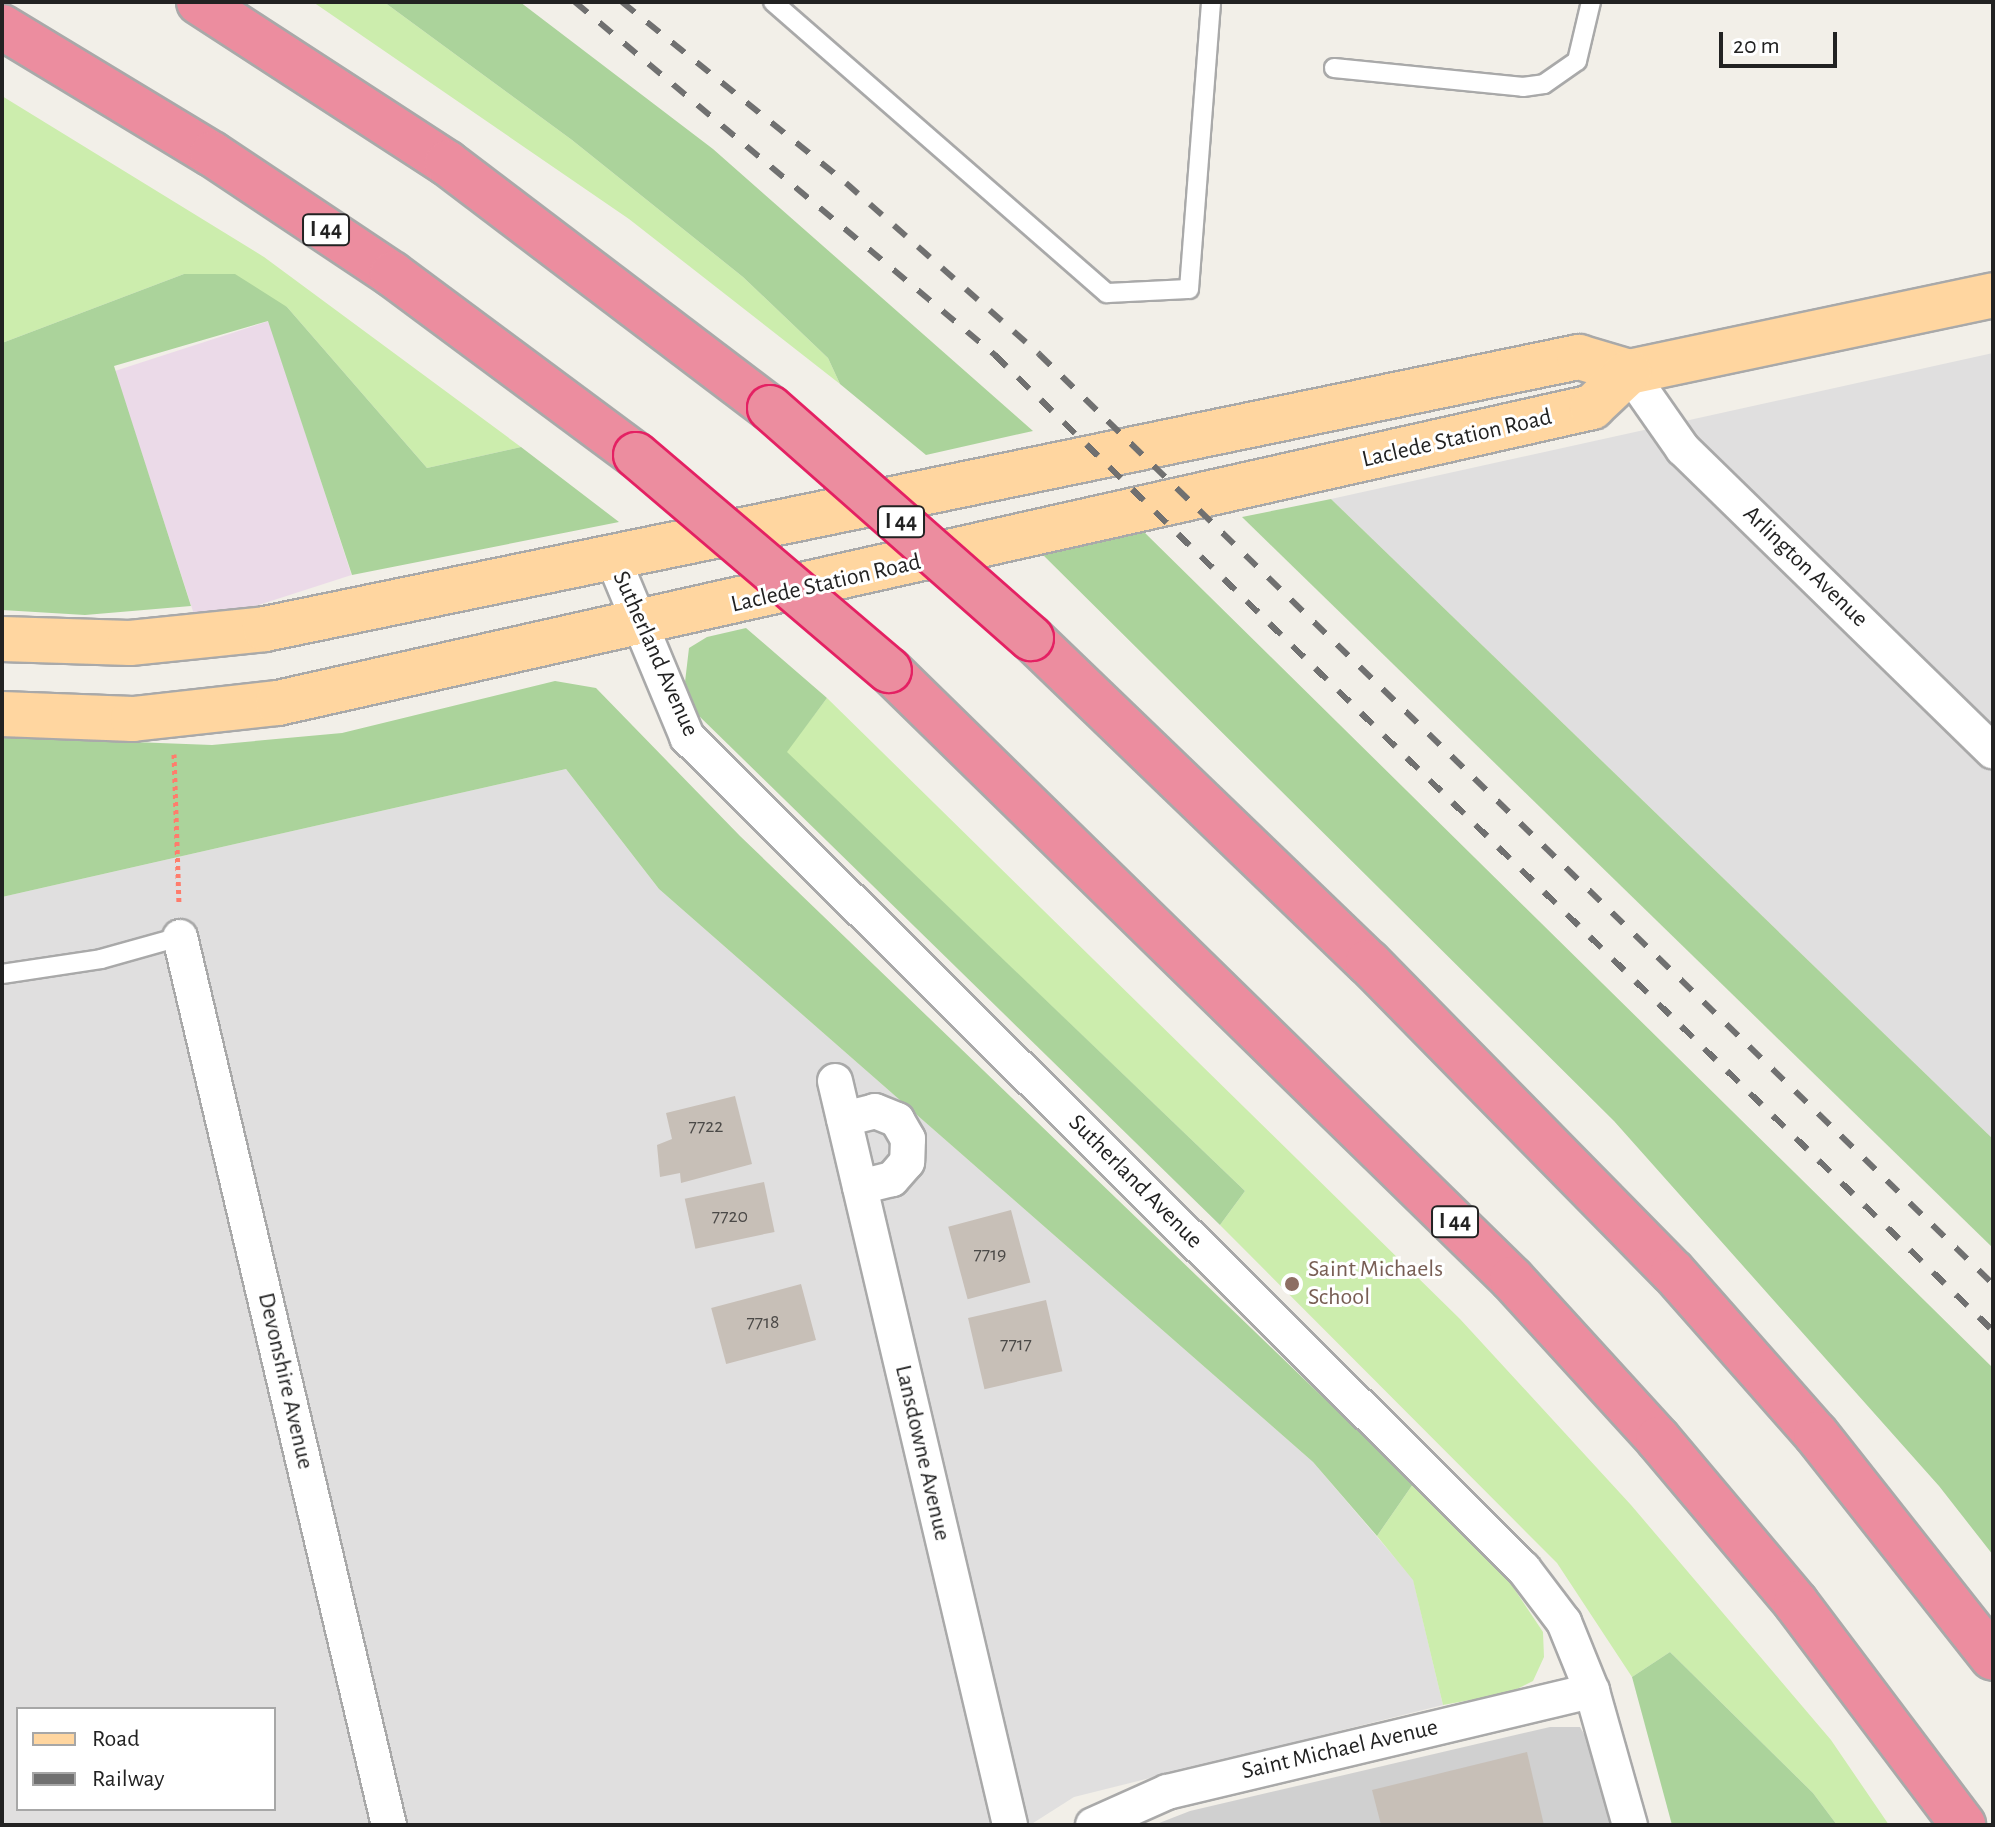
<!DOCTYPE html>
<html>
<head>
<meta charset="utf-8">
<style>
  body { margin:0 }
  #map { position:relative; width:1995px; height:1827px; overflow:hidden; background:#f2efe8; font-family:"Alegreya Sans",sans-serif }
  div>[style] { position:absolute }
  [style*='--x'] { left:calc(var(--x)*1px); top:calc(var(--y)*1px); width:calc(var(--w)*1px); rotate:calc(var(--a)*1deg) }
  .residential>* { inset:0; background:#e0dfdf }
  .industrial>* { inset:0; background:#ebdae8; transform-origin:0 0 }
  .religious>* { inset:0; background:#d0d0d0 }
  .grass>* { inset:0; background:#ccedad }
  .forest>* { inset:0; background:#abd39b }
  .building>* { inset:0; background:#c7bfb7; transform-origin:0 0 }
  .path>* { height:5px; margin-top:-2.5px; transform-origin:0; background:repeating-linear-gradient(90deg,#ff7c6c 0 4px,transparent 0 8px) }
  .roads { filter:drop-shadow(2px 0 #a9a9a9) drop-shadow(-2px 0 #a9a9a9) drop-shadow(0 2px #a9a9a9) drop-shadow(0 -2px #a9a9a9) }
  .lane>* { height:18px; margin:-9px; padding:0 9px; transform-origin:9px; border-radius:9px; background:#fff }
  .street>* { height:34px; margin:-17px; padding:0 17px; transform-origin:17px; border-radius:17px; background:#fff }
  .primary>* { height:44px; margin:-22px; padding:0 22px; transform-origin:22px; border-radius:22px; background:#ffd6a0 }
  .highway>* { height:44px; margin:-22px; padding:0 22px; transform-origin:22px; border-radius:22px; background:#ec8d9f }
  .rail>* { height:6px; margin-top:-3px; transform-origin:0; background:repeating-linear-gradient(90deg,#707070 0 16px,transparent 0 32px) }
  .bridges { filter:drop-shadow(2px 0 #e42163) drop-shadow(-2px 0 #e42163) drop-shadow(0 2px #e42163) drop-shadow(0 -2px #e42163) }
  .highway-bridge>* { height:44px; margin:-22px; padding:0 22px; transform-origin:22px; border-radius:22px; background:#ec8d9f }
  .dots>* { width:22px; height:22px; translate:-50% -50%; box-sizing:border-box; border:4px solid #fff; border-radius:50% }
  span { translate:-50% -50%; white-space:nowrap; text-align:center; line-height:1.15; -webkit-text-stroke:6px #fff; paint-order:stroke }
  .number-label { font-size:20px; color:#4b4947 }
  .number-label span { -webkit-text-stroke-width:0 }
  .shield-label span { padding:2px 6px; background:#fff; border:2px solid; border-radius:6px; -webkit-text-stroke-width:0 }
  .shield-label { font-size:22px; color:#222; font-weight:700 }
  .street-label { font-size:24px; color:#222 }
  .education-label { font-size:24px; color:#785e54 }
  .left { translate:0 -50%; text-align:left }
  .frame { position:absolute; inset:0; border:4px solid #222; pointer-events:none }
  .legend { position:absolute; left:16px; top:1707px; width:260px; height:104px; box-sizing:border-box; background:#fff; border:2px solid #a7a7a7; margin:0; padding:10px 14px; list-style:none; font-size:24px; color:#222 }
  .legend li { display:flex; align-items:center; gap:16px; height:40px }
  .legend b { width:40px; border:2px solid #a7a7a7 }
  .scale { position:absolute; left:1719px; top:32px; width:118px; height:36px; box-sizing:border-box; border:4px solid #222; border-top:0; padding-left:10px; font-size:24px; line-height:28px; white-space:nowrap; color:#222; -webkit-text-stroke:6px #fff; paint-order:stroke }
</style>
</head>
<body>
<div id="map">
  <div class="residential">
    <div style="clip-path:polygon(1993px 353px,1993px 1139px,1331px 499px)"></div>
    <div style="clip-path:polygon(evenodd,566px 769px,659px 889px,1313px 1462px,1413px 1579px,1443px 1705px,1074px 1797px,1030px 1825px,2px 1825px,2px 897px,566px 769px,18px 1709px,274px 1709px,274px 1809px,18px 1809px,18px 1709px)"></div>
  </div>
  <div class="industrial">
    <div style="left:269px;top:321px;width:267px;height:162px;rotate:72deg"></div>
  </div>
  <div class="religious">
    <div style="clip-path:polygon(1550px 1727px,1580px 1727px,1594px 1751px,1612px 1825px,1154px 1825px,1190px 1811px)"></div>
  </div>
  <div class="grass">
    <div style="clip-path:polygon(313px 2px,384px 2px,572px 140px,743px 277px,828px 358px,840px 384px,629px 219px)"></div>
    <div style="clip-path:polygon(2px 96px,264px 257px,521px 447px,427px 468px,287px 307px,184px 274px,2px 343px)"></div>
    <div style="clip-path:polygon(827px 698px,1460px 1319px,1631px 1505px,1831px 1740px,1889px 1825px,1837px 1825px,1813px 1793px,1670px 1652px,1632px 1677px,1557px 1563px,1220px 1225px,1245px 1191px,786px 752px)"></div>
    <div style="clip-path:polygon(1413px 1484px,1505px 1575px,1543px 1632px,1544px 1657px,1533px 1681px,1509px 1693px,1443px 1705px,1413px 1580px,1377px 1536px)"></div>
  </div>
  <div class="forest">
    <div style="clip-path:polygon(384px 2px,520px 2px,713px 149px,1033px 431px,926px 455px,840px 384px,828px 358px,743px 277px,572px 140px)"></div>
    <div style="clip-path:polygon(184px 274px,235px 274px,287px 307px,427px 468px,521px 447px,619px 522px,352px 575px,268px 321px,114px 366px,191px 606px,85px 615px,2px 610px,2px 343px)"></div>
    <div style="clip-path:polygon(1331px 499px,1993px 1139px,1993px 1248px,1242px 517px)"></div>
    <div style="clip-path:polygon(1143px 531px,1993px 1368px,1993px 1555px,1939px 1486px,1614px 1121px,1039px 551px)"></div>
    <div style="clip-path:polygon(746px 628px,827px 698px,787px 752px,1245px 1191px,1220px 1225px,697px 714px,685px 682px,689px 648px,707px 637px)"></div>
    <div style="clip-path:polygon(555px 681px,596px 688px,740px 836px,1413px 1484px,1377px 1536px,1313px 1462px,659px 889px,566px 769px,2px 897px,2px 737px,212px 745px,342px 733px)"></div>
    <div style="clip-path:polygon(1670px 1652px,1813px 1793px,1837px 1825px,1672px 1825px,1632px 1677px)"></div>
  </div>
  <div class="building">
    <div style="clip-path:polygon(735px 1096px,752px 1164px,681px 1183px,680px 1173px,660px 1177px,657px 1145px,672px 1139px,666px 1113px)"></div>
    <div style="left:764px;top:1182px;width:51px;height:81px;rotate:78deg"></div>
    <div style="left:1011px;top:1210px;width:75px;height:65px;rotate:75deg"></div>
    <div style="left:801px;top:1284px;width:58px;height:93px;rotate:75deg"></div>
    <div style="left:1046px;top:1300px;width:73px;height:80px;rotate:77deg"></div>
    <div style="clip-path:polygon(1527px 1752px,1544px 1825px,1381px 1825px,1372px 1790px)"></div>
  </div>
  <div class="path">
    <div style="--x:174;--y:754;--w:150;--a:88.1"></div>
  </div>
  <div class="roads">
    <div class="lane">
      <div style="--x:773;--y:2;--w:443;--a:41.1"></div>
      <div style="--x:1107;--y:293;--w:82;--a:-2.8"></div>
      <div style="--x:1189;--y:289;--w:288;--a:-85.6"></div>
      <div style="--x:1334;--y:68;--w:190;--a:5.7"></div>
      <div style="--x:1523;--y:87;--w:21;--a:-8"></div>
      <div style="--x:1544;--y:84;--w:40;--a:-34.9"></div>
      <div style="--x:1577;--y:61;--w:61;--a:-76.7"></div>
      <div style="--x:2;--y:974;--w:100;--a:-8.6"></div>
      <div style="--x:101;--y:959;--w:82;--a:-15.6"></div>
    </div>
    <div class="street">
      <div style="--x:1629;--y:372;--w:94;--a:55"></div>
      <div style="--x:1683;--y:449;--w:433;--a:44.3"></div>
      <div style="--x:611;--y:554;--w:198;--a:67.4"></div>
      <div style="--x:687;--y:737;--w:1179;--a:44.83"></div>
      <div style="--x:1523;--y:1568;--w:68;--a:52.8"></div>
      <div style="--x:1564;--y:1622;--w:74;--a:67.9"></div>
      <div style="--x:1592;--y:1691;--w:139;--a:74.2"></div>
      <div style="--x:180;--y:937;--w:912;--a:76.76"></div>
      <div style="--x:835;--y:1081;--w:764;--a:76.76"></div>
      <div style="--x:844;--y:1119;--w:32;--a:-14"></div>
      <div style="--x:875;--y:1111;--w:24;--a:22"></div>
      <div style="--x:897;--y:1120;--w:22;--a:60"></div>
      <div style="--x:908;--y:1139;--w:23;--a:92"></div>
      <div style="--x:907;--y:1162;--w:23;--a:131"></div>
      <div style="--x:892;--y:1179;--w:33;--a:166"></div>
      <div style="--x:1093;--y:1825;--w:81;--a:-24"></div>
      <div style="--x:1167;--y:1792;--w:437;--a:-13.4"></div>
    </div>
    <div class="primary">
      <div style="--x:2;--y:639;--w:128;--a:1.8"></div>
      <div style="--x:130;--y:643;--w:136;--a:-5.9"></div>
      <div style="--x:265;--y:629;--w:1342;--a:-11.7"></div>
      <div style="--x:1579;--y:357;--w:52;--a:16.7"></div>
      <div style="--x:1629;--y:372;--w:372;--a:-11.9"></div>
      <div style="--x:2;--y:714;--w:131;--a:2.2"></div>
      <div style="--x:133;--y:719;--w:146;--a:-6.3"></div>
      <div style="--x:278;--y:703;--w:1347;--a:-12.69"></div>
      <div style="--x:1592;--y:407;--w:51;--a:-43.4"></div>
    </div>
    <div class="highway">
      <div style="--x:199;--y:2;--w:296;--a:33"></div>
      <div style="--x:447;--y:163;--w:405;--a:37.2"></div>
      <div style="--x:2;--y:27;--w:245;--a:31.2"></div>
      <div style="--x:212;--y:154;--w:216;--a:33.7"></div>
      <div style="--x:392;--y:274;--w:304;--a:36.6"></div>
      <div style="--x:1031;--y:638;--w:467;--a:43.9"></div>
      <div style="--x:1368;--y:962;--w:435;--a:45.5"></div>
      <div style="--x:1673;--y:1272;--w:216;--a:48.6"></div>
      <div style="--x:1816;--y:1434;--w:285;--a:51.7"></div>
      <div style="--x:889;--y:670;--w:871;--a:44.35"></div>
      <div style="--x:1512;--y:1279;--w:217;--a:47.6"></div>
      <div style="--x:1658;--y:1439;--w:214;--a:49.9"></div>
      <div style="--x:1796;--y:1603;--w:278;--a:53"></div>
    </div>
  </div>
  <div class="rail">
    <div style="--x:575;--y:2;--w:549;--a:40.05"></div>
    <div style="--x:995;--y:355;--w:1396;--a:44.36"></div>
    <div style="--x:622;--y:2;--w:288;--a:38.9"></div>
    <div style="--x:846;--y:183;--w:258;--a:41.5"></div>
    <div style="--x:1039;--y:354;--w:1332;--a:44.27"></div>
  </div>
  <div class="bridges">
    <div class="highway-bridge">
      <div style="--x:770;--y:408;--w:348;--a:41.4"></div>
      <div style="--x:636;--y:455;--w:332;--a:40.4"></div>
    </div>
  </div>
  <div class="dots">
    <div style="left:1292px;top:1284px;background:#8d6e63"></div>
  </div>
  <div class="number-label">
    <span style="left:706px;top:1126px">7722</span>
    <span style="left:730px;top:1216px">7720</span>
    <span style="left:990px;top:1254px">7719</span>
    <span style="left:763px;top:1322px">7718</span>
    <span style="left:1016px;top:1344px">7717</span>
  </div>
  <div class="shield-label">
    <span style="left:326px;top:230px">I 44</span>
    <span style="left:901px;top:522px">I 44</span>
    <span style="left:1455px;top:1222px">I 44</span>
  </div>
  <div class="street-label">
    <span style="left:1457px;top:439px;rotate:-13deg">Laclede Station Road</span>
    <span style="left:1805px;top:567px;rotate:44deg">Arlington Avenue</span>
    <span style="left:826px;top:584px;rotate:-13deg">Laclede Station Road</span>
    <span style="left:655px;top:654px;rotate:66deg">Sutherland Avenue</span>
    <span style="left:1135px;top:1182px;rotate:45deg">Sutherland Avenue</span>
    <span style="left:285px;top:1381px;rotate:77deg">Devonshire Avenue</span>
    <span style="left:922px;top:1453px;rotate:77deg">Lansdowne Avenue</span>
    <span style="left:1340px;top:1750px;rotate:-13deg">Saint Michael Avenue</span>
  </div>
  <div class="education-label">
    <span class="left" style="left:1308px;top:1284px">Saint Michaels<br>School</span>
  </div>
  <div class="frame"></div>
  <ul class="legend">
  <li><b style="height:10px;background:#ffd6a0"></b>Road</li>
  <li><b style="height:10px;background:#707070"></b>Railway</li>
  </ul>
  <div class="scale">20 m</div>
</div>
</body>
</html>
